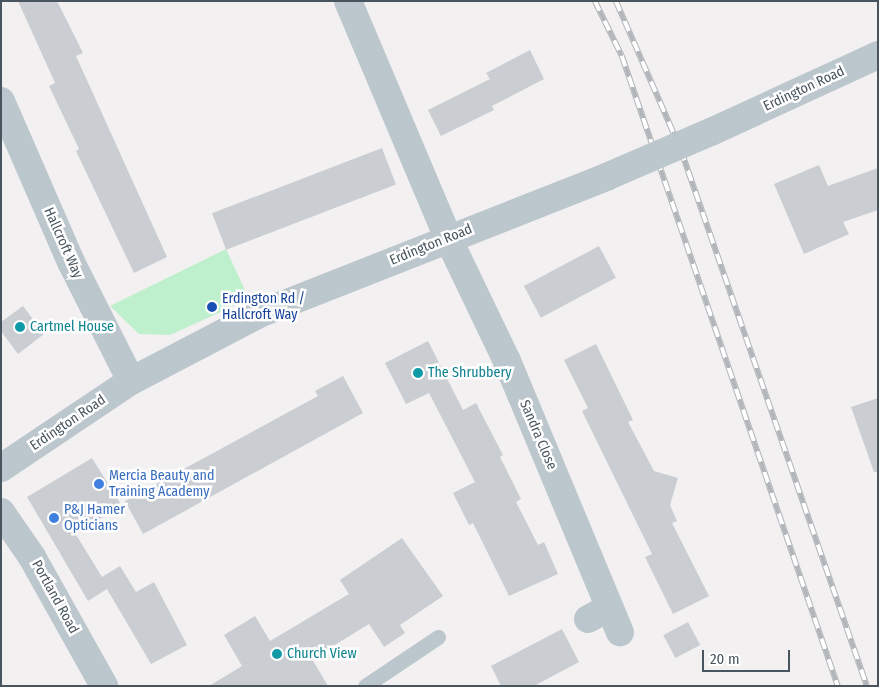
<!DOCTYPE html>
<html>
<head>
<meta charset="utf-8">
<style>
  body { margin:0 }
  #map { position:relative; width:879px; height:687px; overflow:hidden; background:#f2f0f0; font-family:"Fira Sans Condensed",sans-serif }
  div>[style] { position:absolute }
  [style*='--x'] { left:calc(var(--x)*1px); top:calc(var(--y)*1px); width:calc(var(--w)*1px); rotate:calc(var(--a)*1deg) }
  .green>* { inset:0; background:#bff0ce }
  .building>* { inset:0; background:#caced3; transform-origin:0 0 }
  .lane>* { height:15px; margin:-7.5px; padding:0 7.5px; transform-origin:7.5px; border-radius:7.5px; background:#bcc6cd }
  .street>* { height:28px; margin:-14px; padding:0 14px; transform-origin:14px; border-radius:14px; background:#bcc6cd }
  .rail>* { height:5.5px; margin-top:-2.75px; transform-origin:0; background:repeating-linear-gradient(90deg,#fff 0 11px,#b2b6ba 0 22px); box-sizing:border-box; border-block:1px solid #b2b6ba }
  .street-bridge>* { height:28px; margin:-14px; padding:0 14px; transform-origin:14px; border-radius:14px; background:#bcc6cd }
  .dots>* { width:14px; height:14px; translate:-50% -50%; box-sizing:border-box; border:2px solid #fff; border-radius:50% }
  span { translate:-50% -50%; white-space:nowrap; text-align:center; line-height:1.15; -webkit-text-stroke:5px #fff; paint-order:stroke }
  .street-label { font-size:14px; color:#48555e }
  .transit-label { font-size:14px; color:#164399 }
  .left { translate:0 -50%; text-align:left }
  .culture-label { font-size:14px; color:#0d838f }
  .shop-label { font-size:14px; color:#366cbe }
  .frame { position:absolute; inset:0; border:2px solid #48555e; pointer-events:none }
  .scale { position:absolute; left:702px; top:650px; width:88px; height:22px; box-sizing:border-box; border:2px solid #48555e; border-top:0; padding-left:6px; font-size:15px; line-height:18px; white-space:nowrap; color:#48555e; -webkit-text-stroke:4px #fff; paint-order:stroke }
</style>
</head>
<body>
<div id="map">
  <div class="green">
    <div style="clip-path:polygon(226px 249px,249px 299px,170px 335px,139px 334px,110px 306px)"></div>
  </div>
  <div class="building">
    <div style="clip-path:polygon(18px 1px,57px 1px,83px 53px,76px 56px,167px 257px,134px 273px,76px 151px,79px 149px,49px 86px,55px 83px)"></div>
    <div style="clip-path:polygon(530px 50px,544px 79px,492px 106px,494px 110px,441px 136px,428px 110px,490px 79px,486px 73px)"></div>
    <div style="left:382px;top:148px;width:39px;height:182px;rotate:69deg"></div>
    <div style="clip-path:polygon(819px 165px,828px 186px,878px 168px,878px 210px,843px 222px,849px 234px,804px 254px,774px 184px)"></div>
    <div style="left:599px;top:246px;width:36px;height:85px;rotate:62deg"></div>
    <div style="clip-path:polygon(23px 306px,44px 334px,18px 354px,1px 331px,1px 322px)"></div>
    <div style="clip-path:polygon(428px 341px,463px 410px,476px 403px,503px 455px,500px 457px,521px 499px,516px 502px,538px 545px,544px 542px,558px 574px,509px 596px,473px 523px,469px 525px,453px 493px,475px 482px,429px 393px,406px 404px,385px 363px)"></div>
    <div style="clip-path:polygon(596px 344px,633px 420px,628px 422px,654px 471px,678px 478px,670px 505px,677px 521px,672px 523px,709px 596px,673px 614px,645px 557px,652px 554px,582px 411px,588px 408px,564px 360px)"></div>
    <div style="clip-path:polygon(343px 376px,363px 413px,143px 534px,125px 501px,318px 396px,315px 391px)"></div>
    <div style="clip-path:polygon(878px 398px,878px 472px,874px 472px,851px 407px)"></div>
    <div style="clip-path:polygon(92px 458px,122px 506px,75px 533px,102px 577px,120px 566px,136px 592px,154px 582px,187px 645px,151px 664px,107px 589px,88px 601px,27px 497px)"></div>
    <div style="clip-path:polygon(402px 538px,443px 596px,400px 625px,405px 633px,384px 647px,369px 624px,312px 659px,328px 686px,209px 686px,242px 666px,224px 635px,255px 616px,270px 641px,349px 594px,340px 580px)"></div>
    <div style="left:688px;top:622px;width:26px;height:28px;rotate:62deg"></div>
    <div style="clip-path:polygon(562px 629px,579px 662px,534px 686px,501px 686px,491px 666px)"></div>
  </div>
  <div class="lane">
    <div style="--x:365;--y:686;--w:88;--a:-33.9"></div>
  </div>
  <div class="street">
    <div style="--x:348;--y:1;--w:257;--a:67.1"></div>
    <div style="--x:448;--y:238;--w:136;--a:64.4"></div>
    <div style="--x:507;--y:361;--w:294;--a:67.4"></div>
    <div style="--x:1;--y:101;--w:176;--a:66.5"></div>
    <div style="--x:71;--y:262;--w:133;--a:63.2"></div>
    <div style="--x:713;--y:131;--w:182;--a:-24.7"></div>
    <div style="--x:1;--y:468;--w:156;--a:-33.8"></div>
    <div style="--x:131;--y:381;--w:144;--a:-27.6"></div>
    <div style="--x:259;--y:314;--w:373;--a:-21.5"></div>
    <div style="--x:1;--y:512;--w:55;--a:55.4"></div>
    <div style="--x:32;--y:557;--w:148;--a:60.8"></div>
    <div style="--x:588;--y:619;--w:24;--a:-28"></div>
  </div>
  <div class="rail">
    <div style="--x:595;--y:1;--w:61;--a:63.9"></div>
    <div style="--x:622;--y:56;--w:666;--a:71.08"></div>
    <div style="--x:616;--y:1;--w:163;--a:66.4"></div>
    <div style="--x:681;--y:150;--w:567;--a:70.86"></div>
  </div>
  <div class="street-bridge">
    <div style="--x:606;--y:177;--w:116;--a:-23.3"></div>
  </div>
  <div class="dots">
    <div style="left:212px;top:307px;background:#1a4fb4"></div>
    <div style="left:20px;top:327px;background:#0f9aa8"></div>
    <div style="left:418px;top:373px;background:#0f9aa8"></div>
    <div style="left:99px;top:484px;background:#3f7fe0"></div>
    <div style="left:54px;top:518px;background:#3f7fe0"></div>
    <div style="left:277px;top:654px;background:#0f9aa8"></div>
  </div>
  <div class="street-label">
    <span style="left:804px;top:89px;rotate:-25deg">Erdington Road</span>
    <span style="left:63px;top:243px;rotate:66deg">Hallcroft Way</span>
    <span style="left:431px;top:245px;rotate:-22deg">Erdington Road</span>
    <span style="left:68px;top:423px;rotate:-34deg">Erdington Road</span>
    <span style="left:538px;top:435px;rotate:67deg">Sandra Close</span>
    <span style="left:55px;top:597px;rotate:61deg">Portland Road</span>
  </div>
  <div class="transit-label">
    <span class="left" style="left:222px;top:307px">Erdington Rd /<br>Hallcroft Way</span>
  </div>
  <div class="culture-label">
    <span class="left" style="left:30px;top:327px">Cartmel House</span>
    <span class="left" style="left:428px;top:373px">The Shrubbery</span>
    <span class="left" style="left:287px;top:654px">Church View</span>
  </div>
  <div class="shop-label">
    <span class="left" style="left:109px;top:484px">Mercia Beauty and<br>Training Academy</span>
    <span class="left" style="left:64px;top:518px">P&amp;J Hamer<br>Opticians</span>
  </div>
  <div class="frame"></div>
  <div class="scale">20 m</div>
</div>
</body>
</html>
